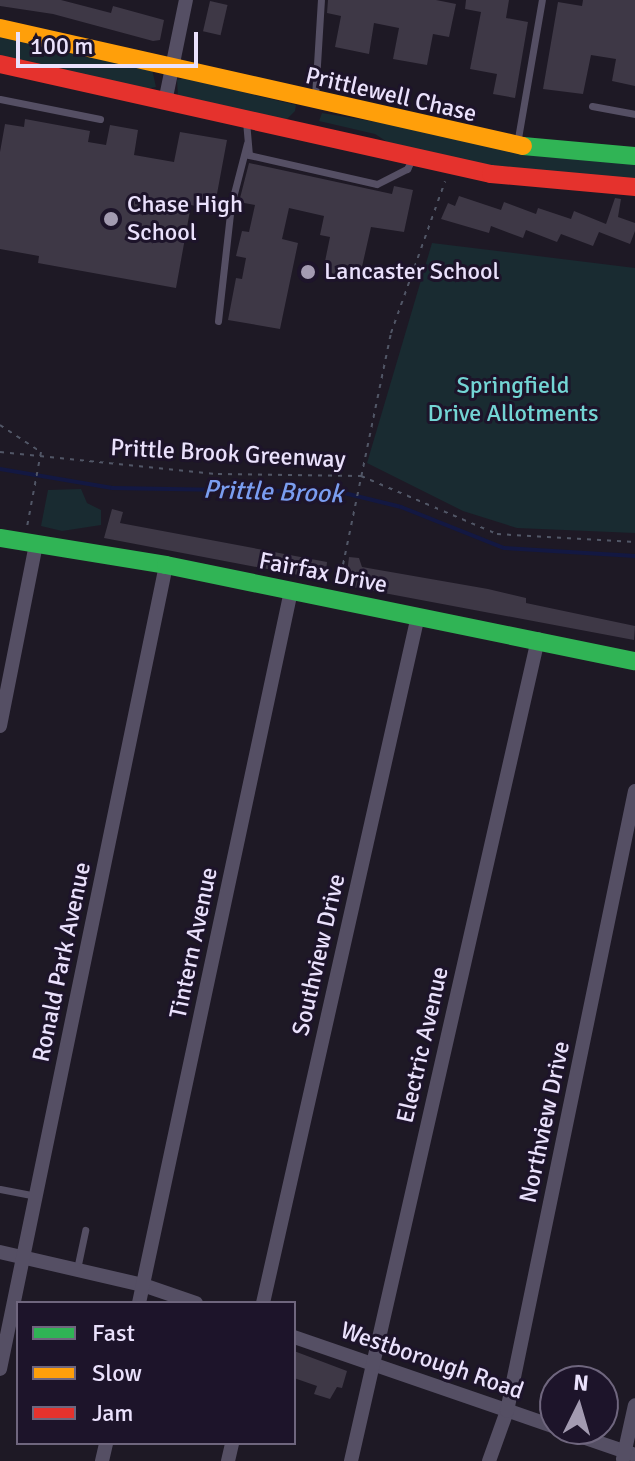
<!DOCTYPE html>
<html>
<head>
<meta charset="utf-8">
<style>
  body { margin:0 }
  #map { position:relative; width:635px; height:1461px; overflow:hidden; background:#1e1925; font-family:Signika,sans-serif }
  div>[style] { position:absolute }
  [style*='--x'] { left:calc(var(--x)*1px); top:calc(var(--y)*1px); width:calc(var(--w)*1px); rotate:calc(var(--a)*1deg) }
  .green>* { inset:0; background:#192b31 }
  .stream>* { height:4px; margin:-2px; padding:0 2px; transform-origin:2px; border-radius:2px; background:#131842 }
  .building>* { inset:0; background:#3e3846; transform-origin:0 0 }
  .path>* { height:2px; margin-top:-1px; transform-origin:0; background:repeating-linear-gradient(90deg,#515666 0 4px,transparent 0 10px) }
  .lane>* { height:7px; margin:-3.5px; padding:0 3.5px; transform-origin:3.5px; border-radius:3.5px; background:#554f64 }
  .street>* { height:14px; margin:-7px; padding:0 7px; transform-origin:7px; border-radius:7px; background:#554f64 }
  .fast>* { height:18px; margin:-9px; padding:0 9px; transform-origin:9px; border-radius:9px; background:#30b455 }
  .slow>* { height:18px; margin:-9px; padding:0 9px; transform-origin:9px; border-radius:9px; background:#ff9f0a }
  .jam>* { height:18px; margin:-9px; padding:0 9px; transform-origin:9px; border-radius:9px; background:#e5322d }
  .dots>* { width:22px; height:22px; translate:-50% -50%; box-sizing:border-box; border:4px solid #1d142a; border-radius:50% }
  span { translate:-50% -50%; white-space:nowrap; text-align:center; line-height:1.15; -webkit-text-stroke:6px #1d142a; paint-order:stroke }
  .street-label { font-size:24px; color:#eae1fc }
  .poi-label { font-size:24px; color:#eae1fc }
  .left { translate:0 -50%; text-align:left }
  .park-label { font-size:24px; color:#73d5d4 }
  .water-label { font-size:26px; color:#7a9df0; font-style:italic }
  .legend { position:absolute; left:16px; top:1301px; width:280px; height:144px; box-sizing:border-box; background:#1d142a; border:2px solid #6f667e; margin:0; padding:10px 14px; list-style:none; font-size:24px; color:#eae1fc }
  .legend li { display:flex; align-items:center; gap:16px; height:40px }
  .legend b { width:40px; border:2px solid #6f667e }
  .north { position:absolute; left:539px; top:1365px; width:80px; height:80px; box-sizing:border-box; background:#1d142a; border:2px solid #6f667e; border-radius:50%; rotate:5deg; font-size:22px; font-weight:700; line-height:32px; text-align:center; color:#eae1fc }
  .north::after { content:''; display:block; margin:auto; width:28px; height:36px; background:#a39bb1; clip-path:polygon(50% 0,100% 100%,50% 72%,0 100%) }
  .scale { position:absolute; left:16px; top:32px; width:182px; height:36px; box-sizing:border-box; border:4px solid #eae1fc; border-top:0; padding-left:10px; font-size:24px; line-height:28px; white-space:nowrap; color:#eae1fc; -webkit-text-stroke:6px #1d142a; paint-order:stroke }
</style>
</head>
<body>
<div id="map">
  <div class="green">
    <div style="clip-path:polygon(0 34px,152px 69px,156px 87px,146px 89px,0 56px)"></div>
    <div style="clip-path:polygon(184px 78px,296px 105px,295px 111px,284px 122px,178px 96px,177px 80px)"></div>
    <div style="clip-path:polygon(322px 113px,635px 165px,635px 181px,509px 170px,395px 147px,375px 134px,319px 121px)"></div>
    <div style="clip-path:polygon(432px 243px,635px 268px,635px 533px,517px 528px,463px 511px,367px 463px)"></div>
    <div style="clip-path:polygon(81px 489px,87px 503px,101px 510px,101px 525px,62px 531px,41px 526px,48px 490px)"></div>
  </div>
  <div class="stream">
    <div style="--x:0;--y:469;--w:114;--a:9.6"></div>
    <div style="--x:112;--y:488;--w:228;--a:1"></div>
    <div style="--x:340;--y:492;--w:63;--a:13.8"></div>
    <div style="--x:401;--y:507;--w:111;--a:21.7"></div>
    <div style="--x:504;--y:548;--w:131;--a:3.5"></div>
  </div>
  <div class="building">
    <div style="clip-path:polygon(0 0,61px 0,111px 13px,113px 6px,164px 20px,160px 40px,153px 41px,53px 14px,0 6px)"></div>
    <div style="clip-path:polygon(328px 0,436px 0,456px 4px,449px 37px,433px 34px,427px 65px,393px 59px,399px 28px,374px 23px,369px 54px,335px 47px,341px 16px,327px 13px)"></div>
    <div style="clip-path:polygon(466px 0,509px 0,506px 18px,528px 22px,515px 98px,493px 94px,497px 74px,470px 69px,481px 12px,465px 9px)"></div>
    <div style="clip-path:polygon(583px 0,635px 0,635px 86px,612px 81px,616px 59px,591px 55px,583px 94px,543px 89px,558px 2px,582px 6px)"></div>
    <div style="left:210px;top:1px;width:18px;height:31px;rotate:13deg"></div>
    <div style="clip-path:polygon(25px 119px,90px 131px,88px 142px,106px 145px,110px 125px,138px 130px,134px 155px,174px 162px,180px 132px,227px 140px,214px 210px,191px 205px,176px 288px,38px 263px,39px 256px,0 249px,0 152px,5px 124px,24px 127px)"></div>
    <div style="clip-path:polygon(249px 163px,392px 194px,394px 186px,413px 190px,404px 232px,371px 227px,359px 280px,323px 271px,330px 237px,320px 235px,324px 216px,289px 208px,282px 239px,298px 243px,280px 329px,228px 320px,236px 278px,242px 279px,246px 258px,236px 256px,242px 231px,249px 232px,255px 205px,239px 202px)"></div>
    <div style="clip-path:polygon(459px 196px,501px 210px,504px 202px,536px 214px,538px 208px,571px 219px,574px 211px,606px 224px,615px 198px,621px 199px,618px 217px,635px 223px,635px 231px,630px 244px,599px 232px,593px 246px,561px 234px,557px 242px,526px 230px,523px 238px,491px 226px,489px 233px,441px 219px,448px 203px,455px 206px)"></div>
    <div style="clip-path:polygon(112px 509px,123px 512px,120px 523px,327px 562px,325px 580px,104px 538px)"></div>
    <div style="clip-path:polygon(349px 557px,359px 558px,362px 567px,488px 589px,526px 598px,526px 603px,635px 626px,634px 640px,352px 587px,346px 581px)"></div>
    <div style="clip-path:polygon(294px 1351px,347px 1371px,342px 1388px,337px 1387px,330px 1399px,314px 1394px,317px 1386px,294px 1378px)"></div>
  </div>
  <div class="path">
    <div style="--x:0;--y:425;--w:49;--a:33.4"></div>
    <div style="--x:41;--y:452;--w:76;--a:100.6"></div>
    <div style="--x:0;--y:452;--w:219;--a:5.8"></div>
    <div style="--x:218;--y:474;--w:143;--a:0.8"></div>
    <div style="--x:361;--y:476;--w:148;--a:23.1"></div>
    <div style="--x:497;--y:534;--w:138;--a:3.3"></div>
    <div style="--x:339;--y:584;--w:256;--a:-78.3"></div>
    <div style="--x:391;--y:333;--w:161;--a:-70.4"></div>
  </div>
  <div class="lane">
    <div style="--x:315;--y:97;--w:97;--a:-86.5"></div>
    <div style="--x:0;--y:99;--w:102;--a:11.3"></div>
    <div style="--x:592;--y:106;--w:44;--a:10.5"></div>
    <div style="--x:246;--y:121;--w:34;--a:85"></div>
    <div style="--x:249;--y:155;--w:131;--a:12.8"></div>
    <div style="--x:377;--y:184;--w:34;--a:-27"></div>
    <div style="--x:407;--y:169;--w:11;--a:-63"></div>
    <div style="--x:517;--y:144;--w:146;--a:-80.2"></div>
    <div style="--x:218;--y:321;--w:117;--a:-83.6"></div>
    <div style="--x:231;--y:205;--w:64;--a:-75.5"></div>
    <div style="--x:0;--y:1189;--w:37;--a:11"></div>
    <div style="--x:77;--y:1269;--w:40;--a:-78"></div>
  </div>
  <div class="street">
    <div style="--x:165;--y:102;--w:104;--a:-78.4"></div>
    <div style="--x:0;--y:726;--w:185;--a:-78.8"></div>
    <div style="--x:0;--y:1252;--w:147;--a:13"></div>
    <div style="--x:143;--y:1285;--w:56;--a:18.8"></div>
    <div style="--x:139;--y:1303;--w:728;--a:-77.95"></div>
    <div style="--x:263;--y:1303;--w:704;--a:-77.29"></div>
    <div style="--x:294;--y:1337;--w:276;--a:19"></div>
    <div style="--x:0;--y:1369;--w:821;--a:-78.33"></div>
    <div style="--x:559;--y:1429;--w:80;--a:18.9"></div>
    <div style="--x:623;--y:1459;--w:55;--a:-77.5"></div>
    <div style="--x:102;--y:1461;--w:18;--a:-77"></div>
    <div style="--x:228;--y:1461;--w:18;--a:-77"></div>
    <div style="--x:351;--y:1461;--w:843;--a:-77.18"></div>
    <div style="--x:489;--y:1461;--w:53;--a:-70.2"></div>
    <div style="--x:507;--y:1411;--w:633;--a:-78.34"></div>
  </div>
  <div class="fast">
    <div style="--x:523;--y:146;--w:112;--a:5.1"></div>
    <div style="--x:0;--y:538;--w:168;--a:9.2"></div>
    <div style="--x:166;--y:565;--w:479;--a:11.6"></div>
  </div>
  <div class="slow">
    <div style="--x:0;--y:28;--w:536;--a:12.71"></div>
  </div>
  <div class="jam">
    <div style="--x:0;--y:64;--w:503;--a:12.63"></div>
    <div style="--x:491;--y:174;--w:145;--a:5.2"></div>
  </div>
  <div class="dots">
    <div style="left:111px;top:219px;background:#a39bb1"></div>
    <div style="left:308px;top:272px;background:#a39bb1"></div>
  </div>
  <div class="street-label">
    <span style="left:391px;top:95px;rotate:13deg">Prittlewell Chase</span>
    <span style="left:228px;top:454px;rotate:3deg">Prittle Brook Greenway</span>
    <span style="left:323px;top:573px;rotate:11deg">Fairfax Drive</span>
    <span style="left:194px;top:943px;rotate:-78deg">Tintern Avenue</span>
    <span style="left:319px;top:955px;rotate:-77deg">Southview Drive</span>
    <span style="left:62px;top:962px;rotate:-78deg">Ronald Park Avenue</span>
    <span style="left:423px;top:1045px;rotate:-77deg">Electric Avenue</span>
    <span style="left:545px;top:1122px;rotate:-78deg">Northview Drive</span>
    <span style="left:432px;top:1361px;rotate:19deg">Westborough Road</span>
  </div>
  <div class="poi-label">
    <span class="left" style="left:127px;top:219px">Chase High<br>School</span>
    <span class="left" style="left:324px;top:272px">Lancaster School</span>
  </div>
  <div class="park-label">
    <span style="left:513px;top:400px">Springfield<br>Drive Allotments</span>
  </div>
  <div class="water-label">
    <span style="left:273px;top:493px;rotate:2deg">Prittle Brook</span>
  </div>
  <ul class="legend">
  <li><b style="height:10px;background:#30b455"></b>Fast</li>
  <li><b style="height:10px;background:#ff9f0a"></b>Slow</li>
  <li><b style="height:10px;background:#e5322d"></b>Jam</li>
  </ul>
  <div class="north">N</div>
  <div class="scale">100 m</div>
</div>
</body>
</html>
